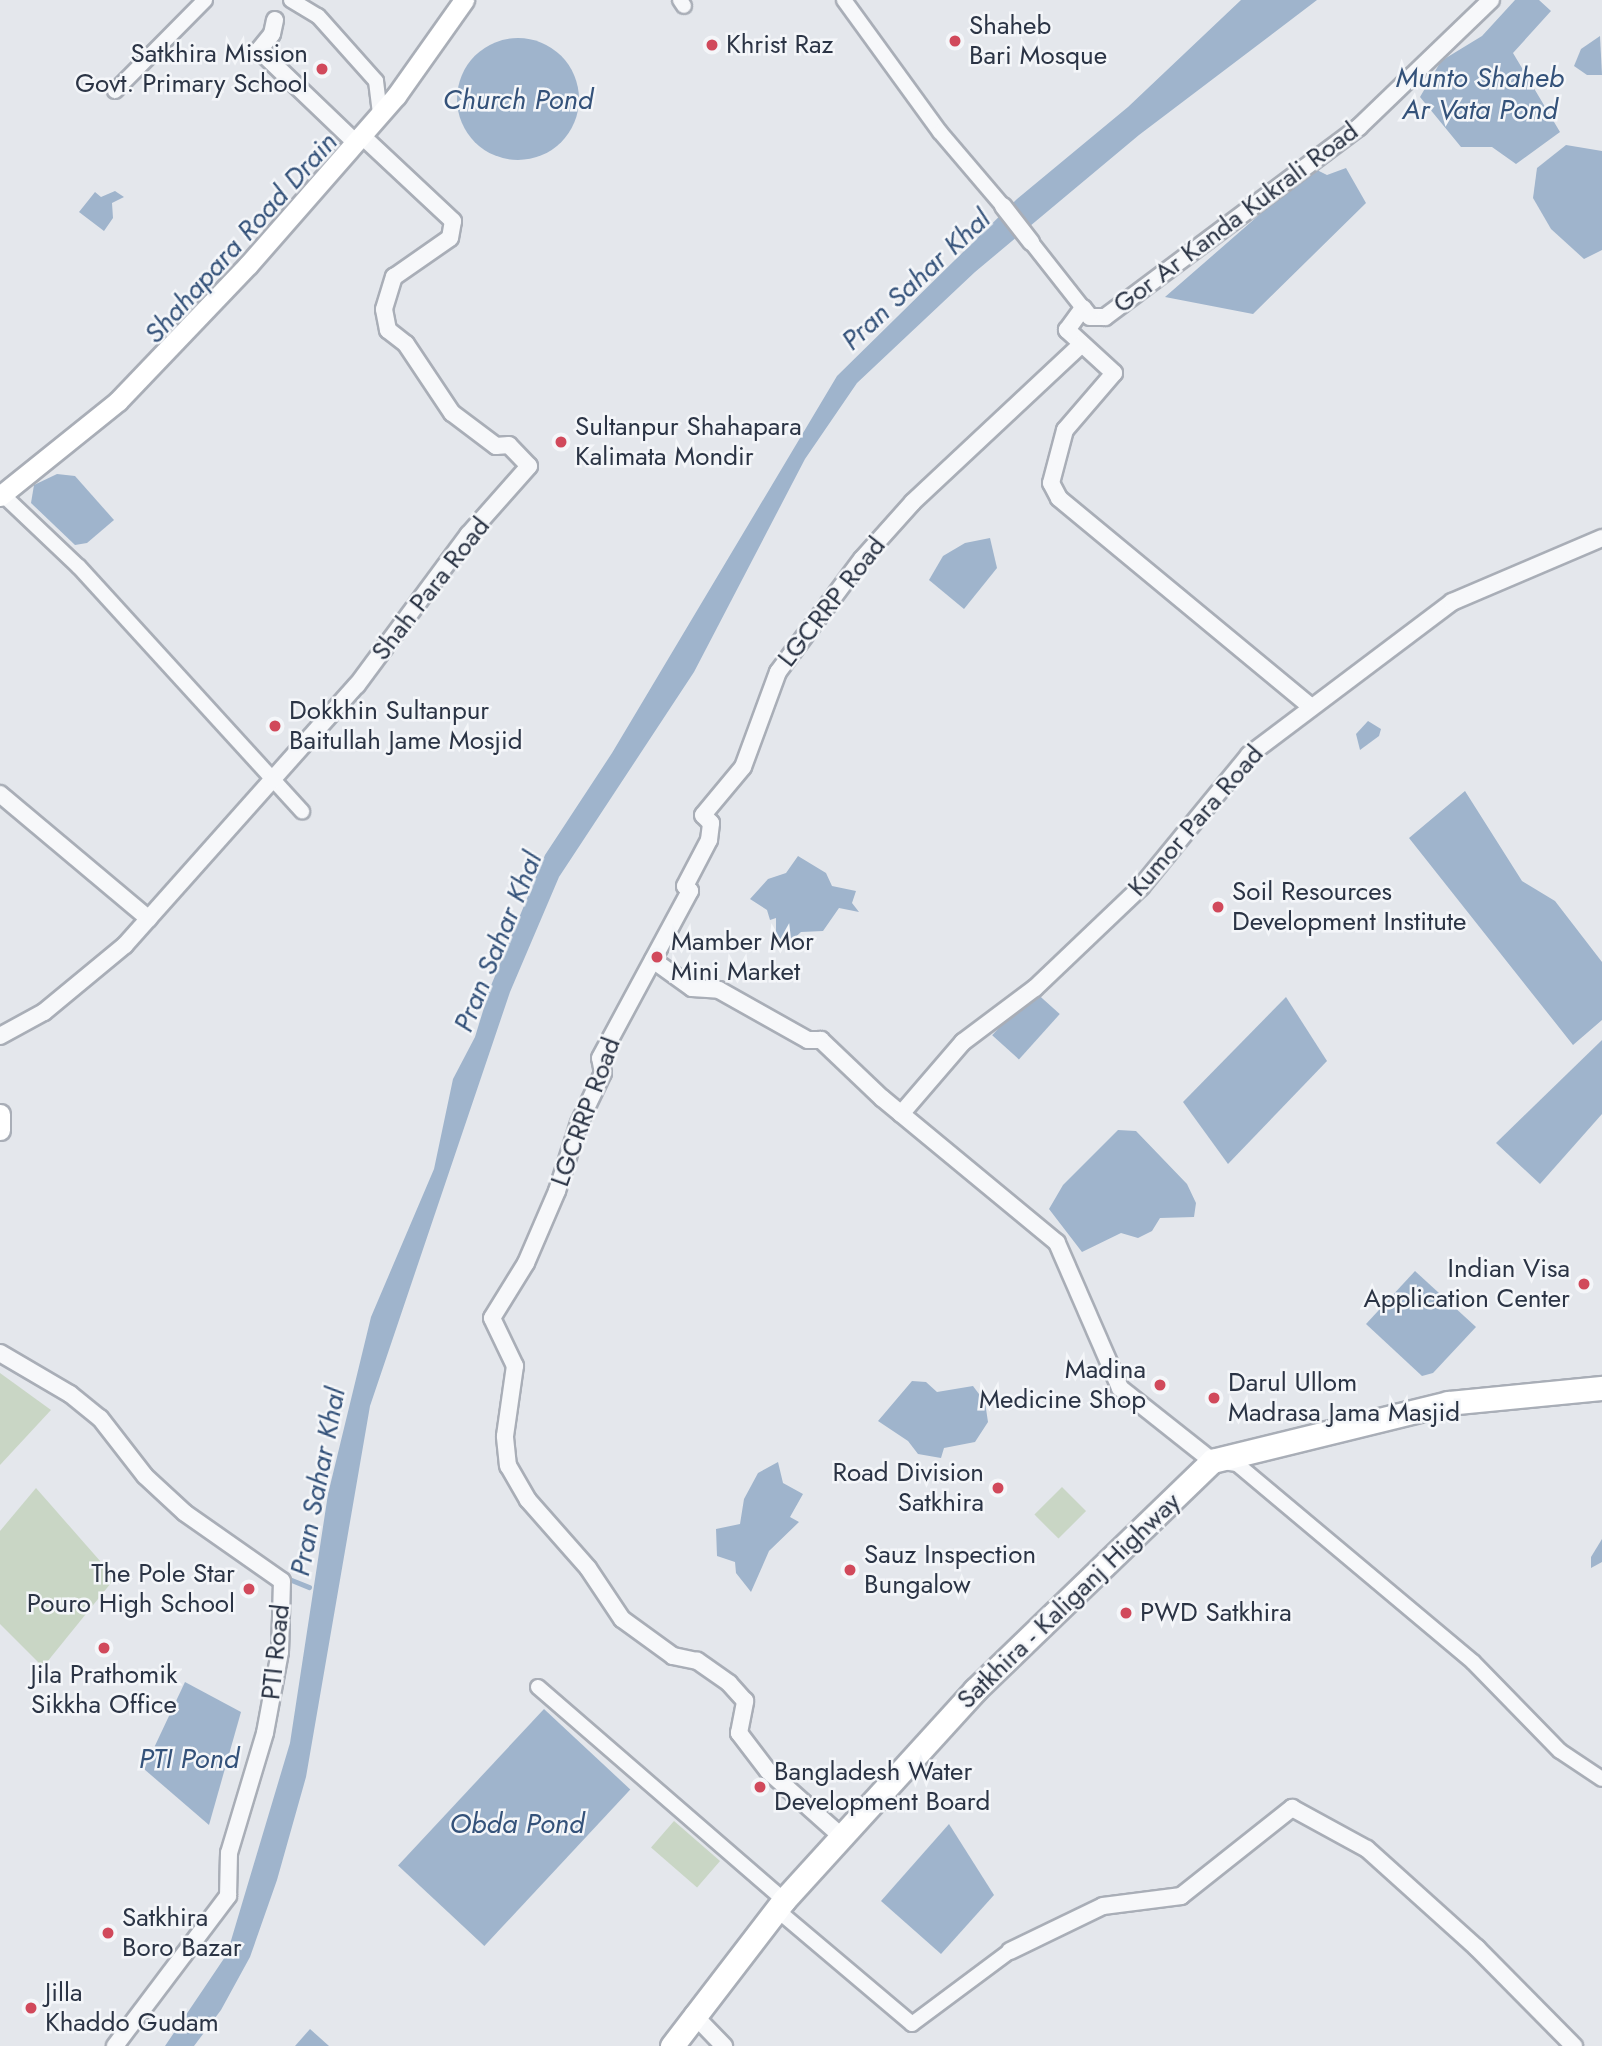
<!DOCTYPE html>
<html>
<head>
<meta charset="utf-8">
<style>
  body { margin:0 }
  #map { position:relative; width:1602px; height:2046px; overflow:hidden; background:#e4e7ec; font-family:Jost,sans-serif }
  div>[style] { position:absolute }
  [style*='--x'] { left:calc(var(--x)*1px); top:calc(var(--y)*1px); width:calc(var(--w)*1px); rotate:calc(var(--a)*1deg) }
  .green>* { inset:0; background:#c9d6c5; transform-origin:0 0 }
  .water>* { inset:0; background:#9fb4cc; transform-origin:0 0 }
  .round { border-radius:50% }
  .stream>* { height:5px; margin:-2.5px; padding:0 2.5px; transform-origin:2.5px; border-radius:2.5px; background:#9fb4cc }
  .roads { filter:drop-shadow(2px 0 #a9aeb7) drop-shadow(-2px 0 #a9aeb7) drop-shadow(0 2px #a9aeb7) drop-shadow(0 -2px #a9aeb7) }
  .minor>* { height:14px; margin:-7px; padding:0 7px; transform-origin:7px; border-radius:7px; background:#f7f8fa }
  .tertiary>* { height:16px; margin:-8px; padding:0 8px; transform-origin:8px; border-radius:8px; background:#f7f8fa }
  .secondary>* { height:19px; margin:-9.5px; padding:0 9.5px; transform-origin:9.5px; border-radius:9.5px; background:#fff }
  .trunk>* { height:23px; margin:-11.5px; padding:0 11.5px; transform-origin:11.5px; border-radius:11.5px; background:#fff }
  .dots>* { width:19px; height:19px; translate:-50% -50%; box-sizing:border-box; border:4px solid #f4f6f9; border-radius:50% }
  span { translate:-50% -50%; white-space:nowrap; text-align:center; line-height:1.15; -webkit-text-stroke:5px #f4f6f9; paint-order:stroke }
  .poi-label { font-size:26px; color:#2b3445 }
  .left { translate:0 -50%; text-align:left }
  .right { translate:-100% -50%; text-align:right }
  .street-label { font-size:26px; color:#2b3445 }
  .water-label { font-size:28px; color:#34527a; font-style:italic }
</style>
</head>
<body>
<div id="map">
  <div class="green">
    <div style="clip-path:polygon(0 1373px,51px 1410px,0 1465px)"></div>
    <div style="left:1062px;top:1487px;width:34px;height:39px;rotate:45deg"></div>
    <div style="clip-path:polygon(36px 1488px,115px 1578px,43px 1667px,0 1624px,0 1531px)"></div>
    <div style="left:674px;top:1821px;width:61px;height:35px;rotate:41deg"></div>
  </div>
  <div class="water">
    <div style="clip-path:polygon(1241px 0,1317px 0,1139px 135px,975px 272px,857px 383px,805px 459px,694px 672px,559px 877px,510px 992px,370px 1406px,306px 1777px,277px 1880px,250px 1957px,221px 2010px,194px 2046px,165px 2046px,227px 1954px,290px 1743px,328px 1494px,371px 1317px,434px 1169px,453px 1079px,475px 1037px,490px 988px,545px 855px,612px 753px,837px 376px,1017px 199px,1128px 107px)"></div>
    <div style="clip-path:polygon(1515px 0,1539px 0,1551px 11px,1513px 53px,1560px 132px,1516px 164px,1492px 147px,1461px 147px,1420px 97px,1441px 61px,1482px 36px)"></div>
    <div style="clip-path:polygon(1600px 36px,1602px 75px,1587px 75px,1574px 66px,1581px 49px)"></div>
    <div class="round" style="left:457px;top:38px;width:122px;height:122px"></div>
    <div style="clip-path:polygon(1566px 145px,1602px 151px,1602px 250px,1584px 259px,1551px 229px,1533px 198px,1537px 168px)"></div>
    <div style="clip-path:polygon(1313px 168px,1327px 175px,1346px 168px,1366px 203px,1253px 314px,1165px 297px)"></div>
    <div style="clip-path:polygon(115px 191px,124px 197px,112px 203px,113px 218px,104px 231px,79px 212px,95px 192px,101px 197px)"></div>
    <div style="clip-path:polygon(57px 474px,75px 476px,114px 520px,87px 543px,75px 545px,31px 503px,34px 485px)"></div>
    <div style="clip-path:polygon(990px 538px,997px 568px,964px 609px,929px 580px,943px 556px,965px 543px)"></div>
    <div style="clip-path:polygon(1368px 721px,1381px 729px,1379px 736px,1360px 750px,1356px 734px)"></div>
    <div style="clip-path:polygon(1465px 791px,1522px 881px,1555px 901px,1602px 962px,1602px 1020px,1573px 1045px,1409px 838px)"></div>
    <div style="clip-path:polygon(798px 856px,826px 873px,832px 886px,856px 891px,852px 903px,859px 912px,839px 908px,823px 931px,801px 932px,788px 944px,776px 938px,776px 918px,770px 920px,767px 910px,750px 899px,768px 879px,786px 873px)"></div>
    <div style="left:1033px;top:990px;width:36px;height:61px;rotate:42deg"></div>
    <div style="clip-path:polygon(1286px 997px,1327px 1061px,1228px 1164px,1183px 1102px)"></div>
    <div style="clip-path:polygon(1602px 1040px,1602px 1114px,1540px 1184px,1496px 1143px)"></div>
    <div style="clip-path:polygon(1118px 1130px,1136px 1131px,1187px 1184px,1196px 1203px,1194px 1217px,1160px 1218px,1152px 1231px,1138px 1238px,1121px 1233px,1082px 1252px,1049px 1209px,1063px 1185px)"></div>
    <div style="clip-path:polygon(1415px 1271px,1476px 1327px,1433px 1373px,1422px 1376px,1366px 1324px)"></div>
    <div style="clip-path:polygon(912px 1381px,926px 1382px,937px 1392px,973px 1386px,985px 1402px,988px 1422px,975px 1442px,944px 1448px,941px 1458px,918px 1454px,908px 1441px,878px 1421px)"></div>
    <div style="clip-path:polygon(778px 1462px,783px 1483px,803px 1494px,790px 1517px,799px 1522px,769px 1551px,751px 1592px,736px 1573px,735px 1562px,717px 1556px,716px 1529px,740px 1524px,744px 1499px,758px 1473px)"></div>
    <div style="clip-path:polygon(1602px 1539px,1602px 1562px,1591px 1568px,1591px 1557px)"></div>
    <div style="clip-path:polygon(185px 1682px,241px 1712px,209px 1825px,144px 1769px)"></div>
    <div style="left:544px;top:1709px;width:118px;height:214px;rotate:43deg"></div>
    <div style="clip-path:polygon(949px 1824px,994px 1895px,941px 1954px,881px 1901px)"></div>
    <div style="clip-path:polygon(310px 2029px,329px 2046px,295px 2046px)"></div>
  </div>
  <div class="stream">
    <div style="--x:1168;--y:579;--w:21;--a:37"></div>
    <div style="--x:278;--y:762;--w:78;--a:-48.1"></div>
    <div style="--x:14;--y:1370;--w:60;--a:30"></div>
    <div style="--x:284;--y:1577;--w:27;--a:22"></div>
  </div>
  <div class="roads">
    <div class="minor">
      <div style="--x:291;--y:0;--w:31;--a:31"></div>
      <div style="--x:318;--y:16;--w:87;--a:48.3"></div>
      <div style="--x:376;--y:81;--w:33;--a:83"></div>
      <div style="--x:680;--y:0;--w:7;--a:56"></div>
      <div style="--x:844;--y:0;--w:163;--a:54"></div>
      <div style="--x:940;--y:132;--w:97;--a:49.6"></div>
      <div style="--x:115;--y:91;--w:128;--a:-45.3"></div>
      <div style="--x:1031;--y:242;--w:84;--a:51.8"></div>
      <div style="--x:2;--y:494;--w:106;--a:43.5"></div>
      <div style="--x:79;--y:567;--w:331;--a:47.6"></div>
      <div style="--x:1223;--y:1462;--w:14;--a:8"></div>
      <div style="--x:1237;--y:1464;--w:308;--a:40"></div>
      <div style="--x:1473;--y:1662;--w:124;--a:45.7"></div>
      <div style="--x:1560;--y:1751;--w:50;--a:33.7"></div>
      <div style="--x:538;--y:1687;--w:325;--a:40.9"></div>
      <div style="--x:776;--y:1909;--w:178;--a:40.2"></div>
      <div style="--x:912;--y:2024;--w:122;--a:-36.7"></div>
    </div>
    <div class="tertiary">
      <div style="--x:275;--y:20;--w:14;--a:102"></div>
      <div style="--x:272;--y:34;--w:21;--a:129"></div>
      <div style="--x:259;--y:50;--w:133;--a:43.8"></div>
      <div style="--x:1003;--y:206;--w:46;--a:52.1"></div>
      <div style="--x:1310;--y:706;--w:326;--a:-140.4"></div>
      <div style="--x:1059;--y:498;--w:17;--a:-118"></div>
      <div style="--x:1051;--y:483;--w:55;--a:-75.2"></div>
      <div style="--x:1065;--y:430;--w:75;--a:-49.3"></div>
      <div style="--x:1114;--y:373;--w:64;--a:-137.5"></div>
      <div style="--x:1067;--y:330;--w:27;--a:-54"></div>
      <div style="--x:1083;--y:308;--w:11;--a:52"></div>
      <div style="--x:1090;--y:317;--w:15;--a:0"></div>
      <div style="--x:1105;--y:317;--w:317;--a:-36.8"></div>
      <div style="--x:1359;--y:127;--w:183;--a:-43.9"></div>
      <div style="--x:0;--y:794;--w:194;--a:40"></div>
      <div style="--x:653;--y:960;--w:48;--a:35.7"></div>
      <div style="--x:692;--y:988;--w:27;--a:4"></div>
      <div style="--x:719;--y:990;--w:102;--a:29.3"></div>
      <div style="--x:808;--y:1040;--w:13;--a:0"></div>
      <div style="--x:821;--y:1040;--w:84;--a:43.6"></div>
      <div style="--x:882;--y:1098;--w:227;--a:39.6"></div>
      <div style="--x:1057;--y:1243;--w:158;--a:66.5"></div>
      <div style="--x:1120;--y:1388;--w:117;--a:38.4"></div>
      <div style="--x:0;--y:1036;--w:50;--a:-28.6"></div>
      <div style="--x:44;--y:1012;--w:105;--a:-39.6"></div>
      <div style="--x:125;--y:945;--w:348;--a:-48.3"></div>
      <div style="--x:357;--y:685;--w:187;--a:-53.5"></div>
      <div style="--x:468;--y:535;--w:92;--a:-48.5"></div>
      <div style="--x:529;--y:466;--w:29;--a:-134"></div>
      <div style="--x:509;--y:445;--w:13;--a:176"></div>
      <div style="--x:496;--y:446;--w:55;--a:-143.1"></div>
      <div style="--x:452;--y:413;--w:83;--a:-123.7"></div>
      <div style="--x:406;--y:344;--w:23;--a:-142"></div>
      <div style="--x:388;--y:330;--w:21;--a:-101"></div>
      <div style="--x:384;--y:309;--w:34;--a:-73"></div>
      <div style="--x:394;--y:277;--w:68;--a:-34.9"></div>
      <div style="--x:450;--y:238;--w:17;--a:-80"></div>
      <div style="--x:453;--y:221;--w:126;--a:-136.9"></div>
      <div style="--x:901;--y:1114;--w:95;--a:-49.3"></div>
      <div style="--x:963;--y:1042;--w:90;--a:-36.9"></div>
      <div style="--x:1035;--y:988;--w:146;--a:-43.6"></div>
      <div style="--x:1141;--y:887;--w:171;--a:-50.7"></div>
      <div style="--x:1249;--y:755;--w:254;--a:-37"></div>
      <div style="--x:1452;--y:602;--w:163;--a:-23.1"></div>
      <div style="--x:0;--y:1353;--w:81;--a:30.4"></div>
      <div style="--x:70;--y:1394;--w:38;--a:39"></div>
      <div style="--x:100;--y:1418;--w:73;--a:52.2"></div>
      <div style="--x:145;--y:1476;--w:54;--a:42.8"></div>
      <div style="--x:185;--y:1513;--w:118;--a:35"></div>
      <div style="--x:282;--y:1581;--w:71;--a:91.6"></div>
      <div style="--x:280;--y:1652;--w:82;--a:100.5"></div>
      <div style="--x:265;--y:1733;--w:125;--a:106.7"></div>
      <div style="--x:229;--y:1853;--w:43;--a:91.3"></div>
      <div style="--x:228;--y:1896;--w:188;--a:127"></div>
      <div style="--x:841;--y:1836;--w:98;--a:-138.3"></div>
      <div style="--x:768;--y:1771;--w:48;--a:-127.3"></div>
      <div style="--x:739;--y:1733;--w:33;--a:-79"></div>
      <div style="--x:745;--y:1701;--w:24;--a:-132"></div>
      <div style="--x:729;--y:1683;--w:39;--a:-145"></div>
      <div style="--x:697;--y:1661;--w:25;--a:-168"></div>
      <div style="--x:673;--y:1656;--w:63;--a:-144"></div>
      <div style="--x:622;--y:1619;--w:61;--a:-123.7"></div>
      <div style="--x:588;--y:1568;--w:91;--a:-131.4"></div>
      <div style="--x:528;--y:1500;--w:39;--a:-120"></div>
      <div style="--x:508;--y:1466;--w:30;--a:-96"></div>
      <div style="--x:505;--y:1436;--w:71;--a:-81.9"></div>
      <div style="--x:515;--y:1366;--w:53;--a:-115.6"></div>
      <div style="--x:492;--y:1318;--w:65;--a:-58.3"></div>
      <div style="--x:526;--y:1263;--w:78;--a:-66.7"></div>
      <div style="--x:557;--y:1191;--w:71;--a:-72.1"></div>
      <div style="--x:579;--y:1123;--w:55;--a:-64.4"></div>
      <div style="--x:603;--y:1073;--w:15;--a:-101"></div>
      <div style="--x:600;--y:1058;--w:190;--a:-61.7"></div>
      <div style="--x:690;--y:891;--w:7;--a:-135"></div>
      <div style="--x:685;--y:886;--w:52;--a:-62.4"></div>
      <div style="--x:709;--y:840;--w:17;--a:-83"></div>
      <div style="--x:711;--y:823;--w:11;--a:-135"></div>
      <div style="--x:703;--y:815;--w:62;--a:-50.2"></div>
      <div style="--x:743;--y:767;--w:101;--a:-69.8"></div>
      <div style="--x:778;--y:672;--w:141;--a:-53.4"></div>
      <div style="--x:862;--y:559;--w:76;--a:-48.2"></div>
      <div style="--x:913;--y:502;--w:231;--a:-43.1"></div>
      <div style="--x:1010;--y:1951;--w:103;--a:-25.8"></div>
      <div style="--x:1103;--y:1906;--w:79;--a:-7.3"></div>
      <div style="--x:1181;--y:1896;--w:142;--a:-38.4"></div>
      <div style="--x:1292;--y:1808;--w:85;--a:28.7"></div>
      <div style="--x:1367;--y:1849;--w:148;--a:42"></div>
      <div style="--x:1477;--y:1948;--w:138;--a:45.3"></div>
      <div style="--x:693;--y:2014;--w:45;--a:45.9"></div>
    </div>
    <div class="secondary">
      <div style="--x:0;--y:496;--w:151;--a:-38.8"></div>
      <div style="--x:118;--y:401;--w:188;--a:-46.3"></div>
      <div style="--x:248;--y:265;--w:225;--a:-48.8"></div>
      <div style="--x:396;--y:96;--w:118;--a:-54.7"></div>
      <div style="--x:0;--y:1114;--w:16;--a:90"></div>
    </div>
    <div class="trunk">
      <div style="--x:672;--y:2046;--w:184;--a:-52.5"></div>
      <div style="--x:784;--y:1900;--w:284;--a:-47.7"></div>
      <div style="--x:975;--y:1690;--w:330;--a:-44"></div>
      <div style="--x:1212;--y:1461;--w:243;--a:-13.8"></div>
      <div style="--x:1448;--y:1403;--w:155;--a:-5.6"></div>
    </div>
  </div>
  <div class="dots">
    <div style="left:955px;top:41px;background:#d1495b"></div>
    <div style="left:712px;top:45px;background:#d1495b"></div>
    <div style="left:322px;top:69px;background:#d1495b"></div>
    <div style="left:561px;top:442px;background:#d1495b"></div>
    <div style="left:275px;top:726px;background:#d1495b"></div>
    <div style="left:1218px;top:907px;background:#d1495b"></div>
    <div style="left:657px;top:957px;background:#d1495b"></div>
    <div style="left:1584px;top:1284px;background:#d1495b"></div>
    <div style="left:1160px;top:1385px;background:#d1495b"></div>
    <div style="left:1214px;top:1398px;background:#d1495b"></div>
    <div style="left:998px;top:1488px;background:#d1495b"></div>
    <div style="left:850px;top:1570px;background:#d1495b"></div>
    <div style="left:249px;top:1589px;background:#d1495b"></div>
    <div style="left:1126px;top:1613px;background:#d1495b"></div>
    <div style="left:104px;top:1648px;background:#d1495b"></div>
    <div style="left:760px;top:1787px;background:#d1495b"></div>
    <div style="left:108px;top:1933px;background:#d1495b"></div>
    <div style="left:31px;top:2008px;background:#d1495b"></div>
  </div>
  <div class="poi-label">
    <span class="left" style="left:969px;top:41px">Shaheb<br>Bari Mosque</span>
    <span class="left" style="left:726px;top:45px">Khrist Raz</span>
    <span class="right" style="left:308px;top:69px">Satkhira Mission<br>Govt. Primary School</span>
    <span class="left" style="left:575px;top:442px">Sultanpur Shahapara<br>Kalimata Mondir</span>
    <span class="left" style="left:289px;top:726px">Dokkhin Sultanpur<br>Baitullah Jame Mosjid</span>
    <span class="left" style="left:1232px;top:907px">Soil Resources<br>Development Institute</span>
    <span class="left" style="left:671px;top:957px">Mamber Mor<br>Mini Market</span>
    <span class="right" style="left:1570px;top:1284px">Indian Visa<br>Application Center</span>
    <span class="right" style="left:1146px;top:1385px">Madina<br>Medicine Shop</span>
    <span class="left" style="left:1228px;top:1398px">Darul Ullom<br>Madrasa Jama Masjid</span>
    <span class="right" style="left:984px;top:1488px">Road Division<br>Satkhira</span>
    <span class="left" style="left:864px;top:1570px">Sauz Inspection<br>Bungalow</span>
    <span class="right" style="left:235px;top:1589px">The Pole Star<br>Pouro High School</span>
    <span class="left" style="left:1140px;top:1613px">PWD Satkhira</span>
    <span style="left:104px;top:1690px">Jila Prathomik<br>Sikkha Office</span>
    <span class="left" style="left:774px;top:1787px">Bangladesh Water<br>Development Board</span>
    <span class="left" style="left:122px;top:1933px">Satkhira<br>Boro Bazar</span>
    <span class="left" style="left:45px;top:2008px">Jilla<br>Khaddo Gudam</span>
  </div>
  <div class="street-label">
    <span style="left:1236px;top:218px;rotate:-37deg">Gor Ar Kanda Kukrali Road</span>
    <span style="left:431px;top:589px;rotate:-52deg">Shah Para Road</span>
    <span style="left:832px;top:602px;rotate:-52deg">LGCRRP Road</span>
    <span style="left:1196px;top:821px;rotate:-49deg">Kumor Para Road</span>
    <span style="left:586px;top:1112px;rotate:-70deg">LGCRRP Road</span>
    <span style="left:1069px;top:1601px;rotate:-44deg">Satkhira - Kaliganj Highway</span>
    <span style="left:276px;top:1652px;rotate:-84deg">PTI Road</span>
  </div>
  <div class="water-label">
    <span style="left:1480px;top:94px">Munto Shaheb<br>Ar Vata Pond</span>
    <span style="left:518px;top:100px">Church Pond</span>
    <span style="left:241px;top:238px;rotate:-48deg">Shahapara Road Drain</span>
    <span style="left:916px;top:280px;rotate:-43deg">Pran Sahar Khal</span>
    <span style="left:498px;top:942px;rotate:-68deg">Pran Sahar Khal</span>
    <span style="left:318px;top:1482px;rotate:-79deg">Pran Sahar Khal</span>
    <span style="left:189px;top:1759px">PTI Pond</span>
    <span style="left:517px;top:1824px">Obda Pond</span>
  </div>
</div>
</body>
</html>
